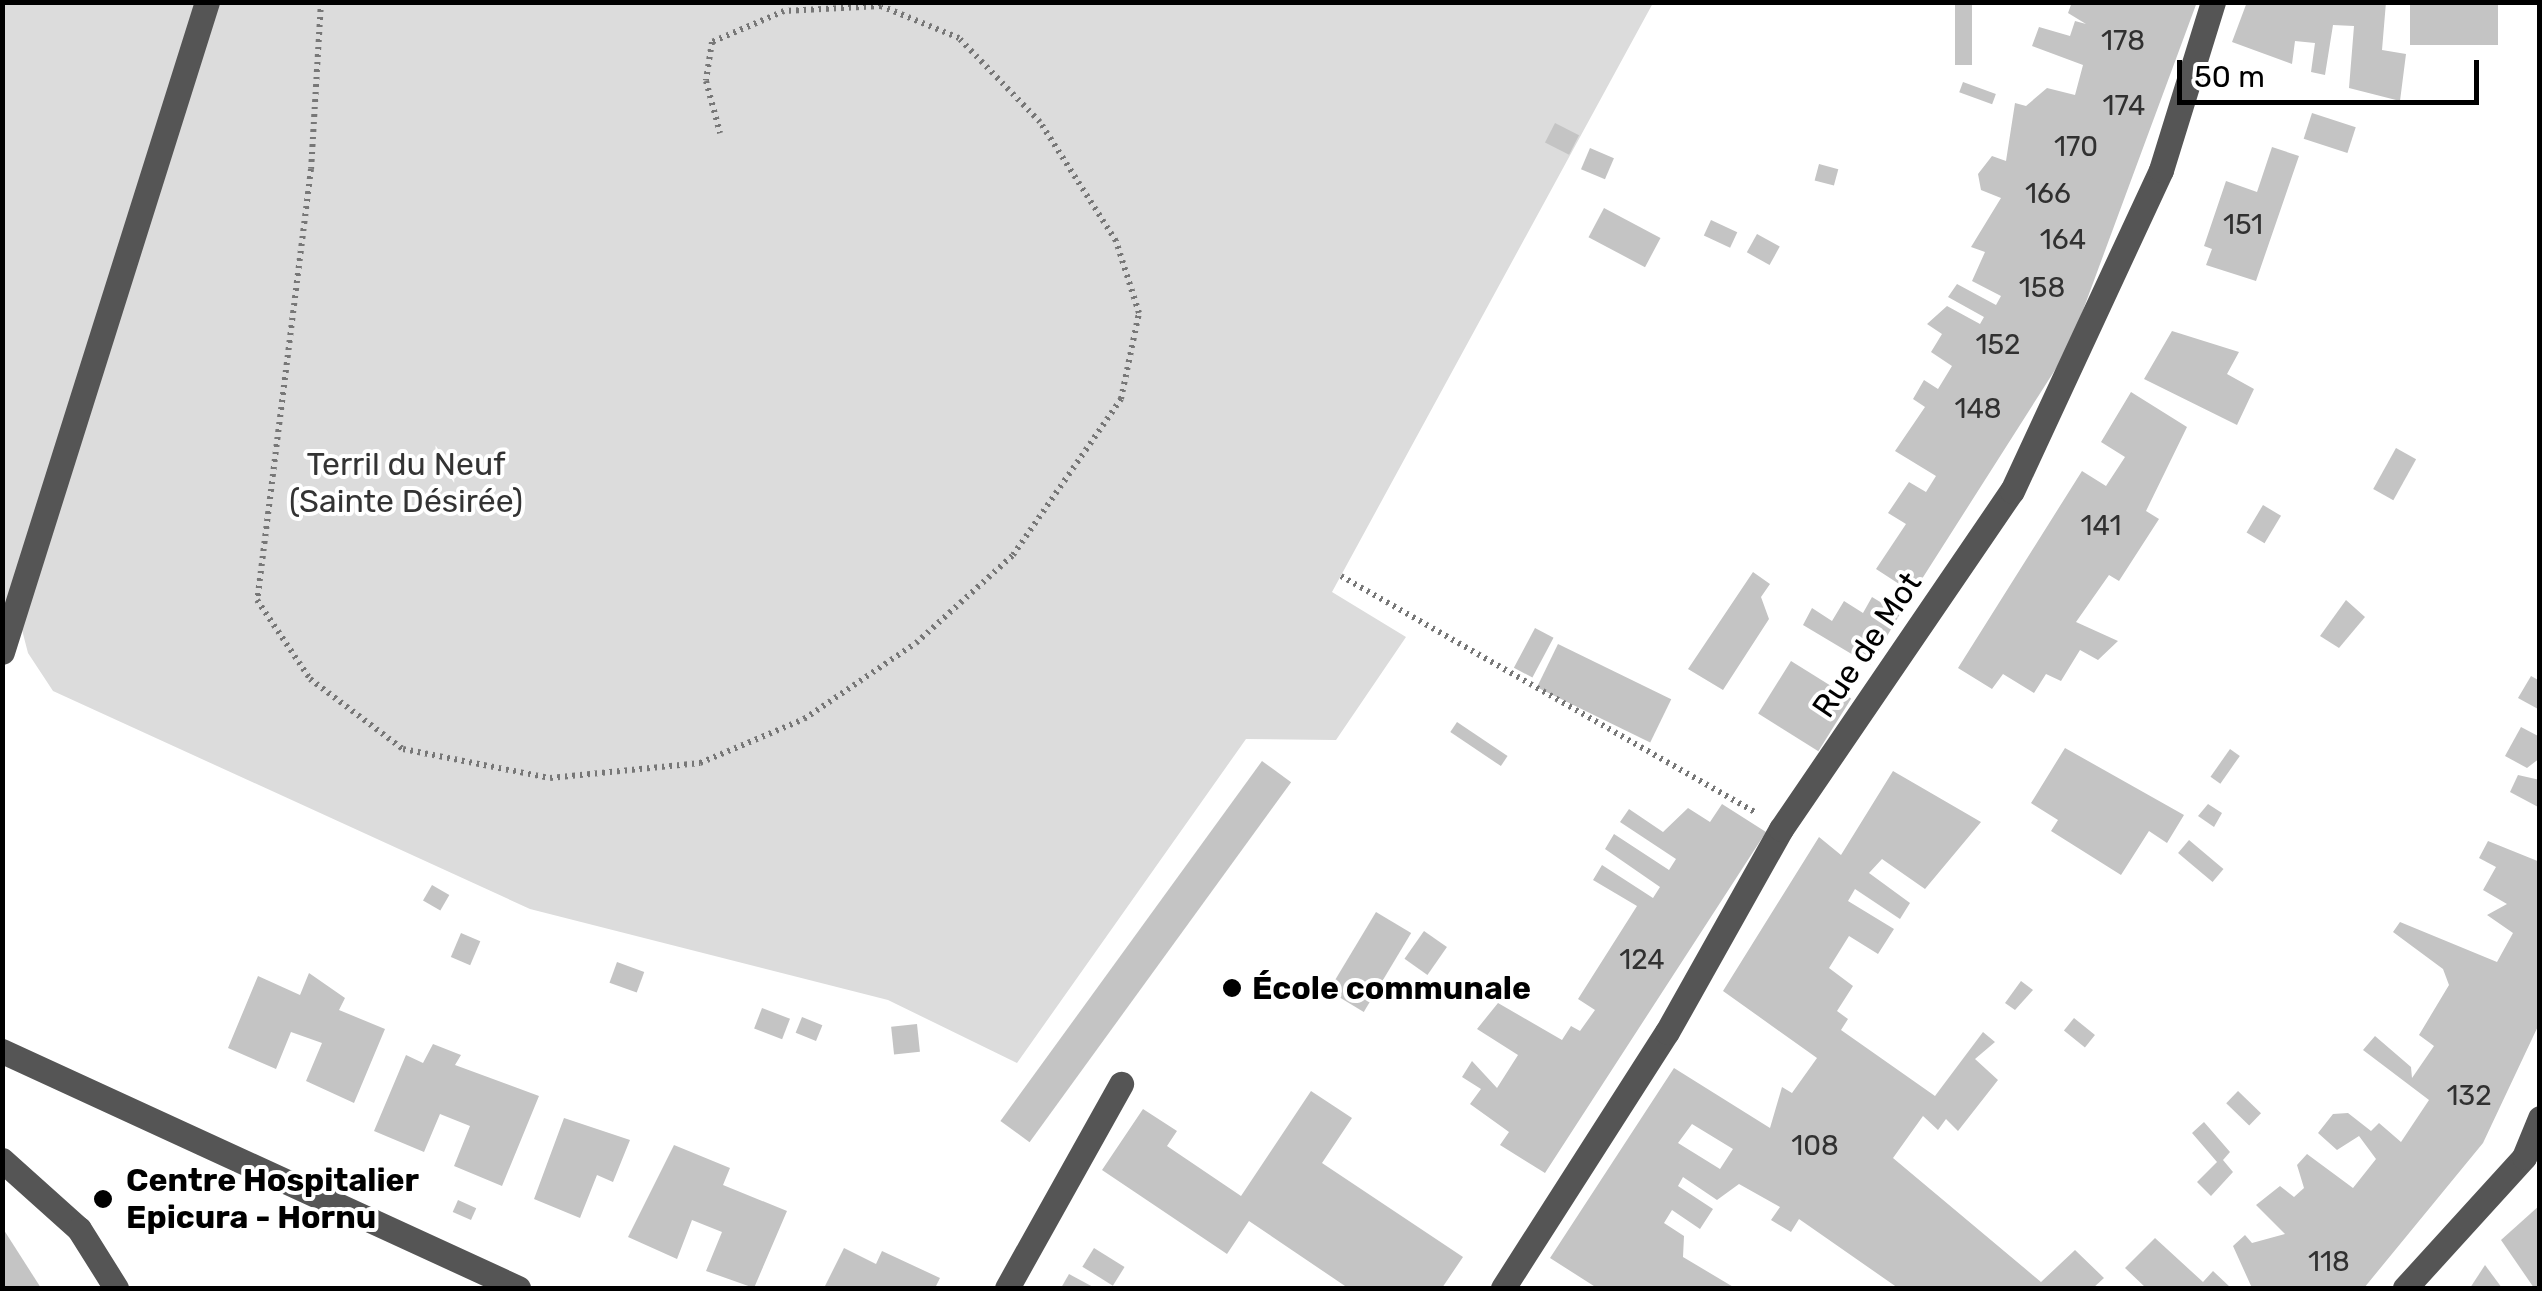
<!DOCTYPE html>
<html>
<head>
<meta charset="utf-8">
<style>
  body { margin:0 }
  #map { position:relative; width:2542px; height:1291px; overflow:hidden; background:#fff; font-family:Rubik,sans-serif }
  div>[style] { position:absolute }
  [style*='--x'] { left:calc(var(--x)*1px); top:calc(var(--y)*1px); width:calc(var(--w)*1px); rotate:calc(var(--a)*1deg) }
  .green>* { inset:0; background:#dcdcdc }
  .building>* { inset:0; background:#c4c4c4; transform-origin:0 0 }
  .path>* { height:6px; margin-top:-3px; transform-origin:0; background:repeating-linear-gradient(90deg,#777 0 2.5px,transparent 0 7.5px) }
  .minor>* { height:25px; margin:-12.5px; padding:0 12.5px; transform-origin:12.5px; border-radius:12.5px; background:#555 }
  .dots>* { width:28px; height:28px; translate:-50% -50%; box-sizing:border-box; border:5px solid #fff; border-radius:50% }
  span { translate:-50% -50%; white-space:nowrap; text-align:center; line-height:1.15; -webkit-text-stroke:8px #fff; paint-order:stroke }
  .number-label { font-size:28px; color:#313131 }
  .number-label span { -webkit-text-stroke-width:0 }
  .park-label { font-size:32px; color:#333 }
  .street-label { font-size:32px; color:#000 }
  .poi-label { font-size:32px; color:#000; font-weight:700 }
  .left { translate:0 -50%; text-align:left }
  .frame { position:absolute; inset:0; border:5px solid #000; pointer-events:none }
  .scale { position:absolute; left:2177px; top:60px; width:302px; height:45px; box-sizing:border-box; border:5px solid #000; border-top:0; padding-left:12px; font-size:30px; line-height:35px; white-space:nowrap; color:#000; -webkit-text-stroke:8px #fff; paint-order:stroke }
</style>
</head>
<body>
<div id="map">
  <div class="green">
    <div style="clip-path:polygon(2px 3px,1653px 3px,1332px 592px,1406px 637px,1336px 740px,1246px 739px,1017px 1063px,888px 1000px,530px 909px,53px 691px,28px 653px,14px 599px,3px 636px)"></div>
  </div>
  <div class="building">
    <div style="left:1955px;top:2px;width:17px;height:63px"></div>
    <div style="clip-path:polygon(2072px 2px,2197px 2px,2069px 348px,1913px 593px,1876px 569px,1906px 524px,1888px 513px,1909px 482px,1926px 492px,1936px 476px,1895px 451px,1925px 407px,1913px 399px,1924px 380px,1938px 389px,1952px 366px,1931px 352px,1942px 334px,1927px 324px,1947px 306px,1980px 324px,1984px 317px,1948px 297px,1957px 284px,1996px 305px,2001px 296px,1972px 281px,1985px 252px,1971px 247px,2001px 198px,1981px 190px,1978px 174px,1992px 156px,2006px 161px,2015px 103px,2026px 106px,2047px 88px,2075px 95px,2083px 65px,2032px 46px,2039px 27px,2070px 36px,2075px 21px,2086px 24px,2068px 13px)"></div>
    <div style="clip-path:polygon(2247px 2px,2386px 2px,2382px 50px,2406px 54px,2400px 101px,2349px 88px,2354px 26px,2333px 25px,2325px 75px,2311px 72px,2315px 43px,2295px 41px,2292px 64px,2232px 42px)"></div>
    <div style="left:2410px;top:2px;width:88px;height:43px"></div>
    <div style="left:1963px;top:82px;width:35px;height:11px;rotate:20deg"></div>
    <div style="left:2312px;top:113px;width:46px;height:27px;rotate:18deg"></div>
    <div style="left:1555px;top:123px;width:27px;height:22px;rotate:27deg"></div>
    <div style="clip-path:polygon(2272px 147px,2299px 156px,2256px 281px,2206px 265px,2212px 249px,2204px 246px,2226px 181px,2257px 192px)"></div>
    <div style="left:1590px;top:148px;width:26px;height:23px;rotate:23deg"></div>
    <div style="left:1819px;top:164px;width:20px;height:17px;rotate:15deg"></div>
    <div style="left:1604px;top:208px;width:64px;height:33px;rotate:28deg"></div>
    <div style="left:1711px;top:220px;width:29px;height:17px;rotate:25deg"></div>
    <div style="left:1757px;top:234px;width:26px;height:21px;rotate:29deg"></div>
    <div style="clip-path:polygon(2172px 331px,2239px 352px,2227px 374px,2254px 389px,2237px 425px,2144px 379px)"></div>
    <div style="clip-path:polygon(2131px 392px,2187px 427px,2146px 511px,2159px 519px,2119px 581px,2109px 575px,2076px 622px,2118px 641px,2098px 660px,2080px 650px,2061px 681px,2046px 674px,2034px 693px,2003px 674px,1992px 689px,1958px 668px,2082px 471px,2106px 486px,2125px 457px,2101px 442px)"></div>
    <div style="left:2396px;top:448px;width:23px;height:47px;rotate:29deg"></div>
    <div style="left:2263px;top:505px;width:21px;height:32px;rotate:31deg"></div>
    <div style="clip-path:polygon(1753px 572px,1770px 584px,1761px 597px,1769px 619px,1723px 690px,1688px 669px)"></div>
    <div style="clip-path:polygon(1872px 597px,1900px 614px,1870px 665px,1803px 625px,1812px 608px,1832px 621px,1844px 601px,1863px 613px)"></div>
    <div style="clip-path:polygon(2346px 600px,2365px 617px,2339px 648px,2320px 636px)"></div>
    <div style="left:1535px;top:628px;width:21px;height:45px;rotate:28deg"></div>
    <div style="left:1558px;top:644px;width:126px;height:48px;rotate:26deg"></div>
    <div style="left:1791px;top:661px;width:71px;height:62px;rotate:32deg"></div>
    <div style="clip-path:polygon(2531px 676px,2540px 681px,2538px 709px,2518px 698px)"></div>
    <div style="left:1457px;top:722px;width:61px;height:12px;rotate:34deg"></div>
    <div style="clip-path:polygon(2521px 727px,2540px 737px,2540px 758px,2527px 768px,2505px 756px)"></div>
    <div style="clip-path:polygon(2065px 748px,2184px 815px,2167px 843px,2149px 831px,2121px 875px,2051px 831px,2058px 820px,2031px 803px)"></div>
    <div style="left:2230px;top:749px;width:12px;height:34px;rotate:35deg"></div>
    <div style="left:1262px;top:761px;width:36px;height:445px;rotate:36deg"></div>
    <div style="clip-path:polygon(evenodd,1893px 771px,1981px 822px,1925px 889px,1882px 859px,1869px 873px,1910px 903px,1900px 919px,1855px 889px,1848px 901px,1894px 929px,1878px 954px,1849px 936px,1829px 968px,1853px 986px,1837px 1011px,1848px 1019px,1841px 1030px,1935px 1096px,1983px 1032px,1995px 1042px,1975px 1059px,1998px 1080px,1958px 1131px,1946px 1119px,1938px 1130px,1923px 1116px,1893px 1158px,2041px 1282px,2075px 1250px,2104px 1278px,2093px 1288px,1898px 1288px,1799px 1219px,1791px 1232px,1771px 1220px,1780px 1207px,1739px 1184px,1717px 1200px,1683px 1177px,1678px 1186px,1713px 1209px,1700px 1229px,1672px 1210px,1664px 1223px,1684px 1236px,1683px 1257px,1735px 1288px,1597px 1288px,1550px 1258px,1674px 1068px,1770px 1128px,1782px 1087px,1792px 1093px,1817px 1058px,1723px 991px,1819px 837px,1841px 855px,1893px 771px,1692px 1124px,1733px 1149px,1720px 1169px,1678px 1143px,1692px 1124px)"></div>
    <div style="clip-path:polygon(2518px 775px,2540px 780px,2540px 808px,2510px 792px)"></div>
    <div style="clip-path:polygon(1722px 804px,1766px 832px,1545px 1173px,1500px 1145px,1509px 1132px,1470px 1104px,1481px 1089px,1462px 1077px,1472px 1061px,1497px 1088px,1518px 1055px,1477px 1029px,1498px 1003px,1562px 1040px,1571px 1026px,1580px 1031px,1595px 1010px,1578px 999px,1637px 906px,1593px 880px,1602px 865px,1653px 898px,1660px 887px,1605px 849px,1614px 834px,1669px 870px,1676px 859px,1620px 822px,1629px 809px,1663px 832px,1688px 808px,1710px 822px)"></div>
    <div style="clip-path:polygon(2208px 804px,2222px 813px,2214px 827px,2198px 816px)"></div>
    <div style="left:2189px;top:840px;width:45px;height:17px;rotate:40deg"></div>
    <div style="clip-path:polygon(2488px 841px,2540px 862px,2540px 1022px,2483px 1143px,2364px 1288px,2252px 1288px,2233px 1246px,2245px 1235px,2252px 1243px,2285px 1234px,2256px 1205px,2280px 1186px,2294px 1197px,2304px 1188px,2297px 1165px,2307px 1154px,2353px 1188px,2376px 1159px,2359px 1136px,2337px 1150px,2318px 1133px,2333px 1114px,2348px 1113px,2371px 1131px,2379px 1123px,2401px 1142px,2429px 1100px,2363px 1050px,2375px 1036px,2411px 1067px,2412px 1078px,2434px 1046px,2419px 1035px,2449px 985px,2443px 969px,2393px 932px,2400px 922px,2497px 962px,2513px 933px,2487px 915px,2507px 904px,2483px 890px,2496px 867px,2479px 858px)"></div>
    <div style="left:432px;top:885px;width:20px;height:18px;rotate:30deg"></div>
    <div style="left:1376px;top:912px;width:41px;height:92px;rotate:31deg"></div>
    <div style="left:1424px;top:931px;width:28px;height:34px;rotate:35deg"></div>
    <div style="left:461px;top:933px;width:21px;height:26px;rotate:23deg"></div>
    <div style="left:617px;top:962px;width:29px;height:22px;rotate:20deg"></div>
    <div style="clip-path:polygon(309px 973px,345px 998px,339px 1010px,385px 1029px,354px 1103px,306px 1081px,322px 1043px,291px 1032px,276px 1069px,228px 1048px,258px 976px,300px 995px)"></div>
    <div style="clip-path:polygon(2021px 981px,2033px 990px,2015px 1010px,2005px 1003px)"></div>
    <div style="left:762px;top:1008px;width:30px;height:22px;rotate:21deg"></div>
    <div style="left:802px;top:1017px;width:22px;height:17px;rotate:22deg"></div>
    <div style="left:2074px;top:1018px;width:27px;height:16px;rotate:39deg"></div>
    <div style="left:917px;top:1024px;width:28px;height:26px;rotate:84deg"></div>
    <div style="clip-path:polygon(433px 1044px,461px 1055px,455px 1065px,539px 1096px,502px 1186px,454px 1166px,470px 1126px,440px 1114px,424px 1152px,374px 1131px,406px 1055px,423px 1063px)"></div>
    <div style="clip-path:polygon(1311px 1091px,1352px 1118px,1322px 1163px,1463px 1257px,1442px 1288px,1348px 1288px,1249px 1221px,1227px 1254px,1102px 1170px,1143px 1109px,1177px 1131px,1167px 1146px,1241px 1196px)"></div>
    <div style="left:2238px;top:1091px;width:32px;height:17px;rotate:44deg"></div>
    <div style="clip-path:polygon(564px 1118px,630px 1140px,613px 1182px,597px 1175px,580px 1218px,534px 1199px)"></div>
    <div style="clip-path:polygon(2204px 1122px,2230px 1152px,2223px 1160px,2233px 1172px,2211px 1196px,2197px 1182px,2217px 1162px,2192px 1133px)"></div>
    <div style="clip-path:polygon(674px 1145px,730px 1168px,723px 1185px,787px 1211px,754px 1288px,706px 1271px,722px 1232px,692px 1220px,677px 1259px,628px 1237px)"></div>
    <div style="left:458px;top:1200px;width:20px;height:13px;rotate:24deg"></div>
    <div style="clip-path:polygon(2540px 1205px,2540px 1288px,2534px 1288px,2501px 1240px)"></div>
    <div style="clip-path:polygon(2px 1227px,41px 1288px,2px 1288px)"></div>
    <div style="clip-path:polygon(2155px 1238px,2203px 1282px,2213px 1271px,2231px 1288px,2146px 1288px,2125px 1268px)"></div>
    <div style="clip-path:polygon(844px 1248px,876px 1264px,882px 1251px,940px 1278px,935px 1288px,824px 1288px)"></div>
    <div style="left:1094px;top:1248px;width:36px;height:22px;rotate:32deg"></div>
    <div style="clip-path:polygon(2485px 1265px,2502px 1288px,2470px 1288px)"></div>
    <div style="clip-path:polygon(1069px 1274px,1095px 1288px,1061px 1288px)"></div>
  </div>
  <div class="path">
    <div style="--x:321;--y:2;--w:167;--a:93.4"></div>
    <div style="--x:311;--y:169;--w:434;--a:97.1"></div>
    <div style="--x:257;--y:600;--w:95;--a:56.1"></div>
    <div style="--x:310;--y:679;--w:116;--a:37"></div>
    <div style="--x:403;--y:749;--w:150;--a:11.2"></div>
    <div style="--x:550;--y:778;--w:151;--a:-5.7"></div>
    <div style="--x:700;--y:763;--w:113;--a:-22.9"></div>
    <div style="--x:804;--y:719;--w:135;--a:-34.2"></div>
    <div style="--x:916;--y:643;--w:131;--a:-42.2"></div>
    <div style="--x:1013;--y:555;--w:190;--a:-55.3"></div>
    <div style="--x:1121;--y:399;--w:88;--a:-78.2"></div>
    <div style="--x:1139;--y:313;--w:76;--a:-107.7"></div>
    <div style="--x:1116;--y:241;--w:141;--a:-122.6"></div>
    <div style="--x:1040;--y:122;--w:117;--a:-134"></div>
    <div style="--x:959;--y:38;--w:84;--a:-157.7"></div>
    <div style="--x:881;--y:6;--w:97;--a:177"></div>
    <div style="--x:784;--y:11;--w:78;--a:156.7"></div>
    <div style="--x:712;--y:42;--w:39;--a:99"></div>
    <div style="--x:706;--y:81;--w:54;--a:74.9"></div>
    <div style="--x:1341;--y:576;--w:477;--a:29.7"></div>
  </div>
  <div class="minor">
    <div style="--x:2;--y:652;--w:682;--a:-72.5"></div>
    <div style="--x:2;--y:1051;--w:568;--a:24.67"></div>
    <div style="--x:2;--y:1160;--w:103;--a:41.9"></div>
    <div style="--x:79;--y:1229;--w:70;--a:57.9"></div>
    <div style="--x:1007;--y:1288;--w:234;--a:-60.8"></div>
    <div style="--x:1503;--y:1288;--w:304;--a:-57.4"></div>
    <div style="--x:1667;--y:1032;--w:233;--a:-60.7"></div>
    <div style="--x:1781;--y:829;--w:409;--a:-55.7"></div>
    <div style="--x:2012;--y:491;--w:354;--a:-65.1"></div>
    <div style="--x:2161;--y:170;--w:176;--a:-72.8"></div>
    <div style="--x:2405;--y:1288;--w:177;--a:-47.7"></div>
    <div style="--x:2524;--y:1157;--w:42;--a:-67.7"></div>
  </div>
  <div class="dots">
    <div style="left:1232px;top:988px;background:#000"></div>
    <div style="left:103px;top:1199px;background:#000"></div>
  </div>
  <div class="number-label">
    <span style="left:2123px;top:41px">178</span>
    <span style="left:2124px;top:106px">174</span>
    <span style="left:2076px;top:147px">170</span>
    <span style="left:2048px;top:194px">166</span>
    <span style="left:2243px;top:225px">151</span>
    <span style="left:2063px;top:240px">164</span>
    <span style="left:2042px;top:288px">158</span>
    <span style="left:1998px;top:345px">152</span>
    <span style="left:1978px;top:409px">148</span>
    <span style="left:2101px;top:526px">141</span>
    <span style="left:1642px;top:960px">124</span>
    <span style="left:2469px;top:1096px">132</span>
    <span style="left:1815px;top:1146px">108</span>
    <span style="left:2329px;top:1262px">118</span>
  </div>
  <div class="park-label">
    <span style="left:406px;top:483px">Terril du Neuf<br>(Sainte Désirée)</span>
  </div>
  <div class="street-label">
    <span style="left:1867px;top:645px;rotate:-56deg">Rue de Mot</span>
  </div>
  <div class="poi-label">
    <span class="left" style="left:1252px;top:988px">École communale</span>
    <span class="left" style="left:126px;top:1199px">Centre Hospitalier<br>Epicura - Hornu</span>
  </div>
  <div class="frame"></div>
  <div class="scale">50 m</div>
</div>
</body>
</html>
